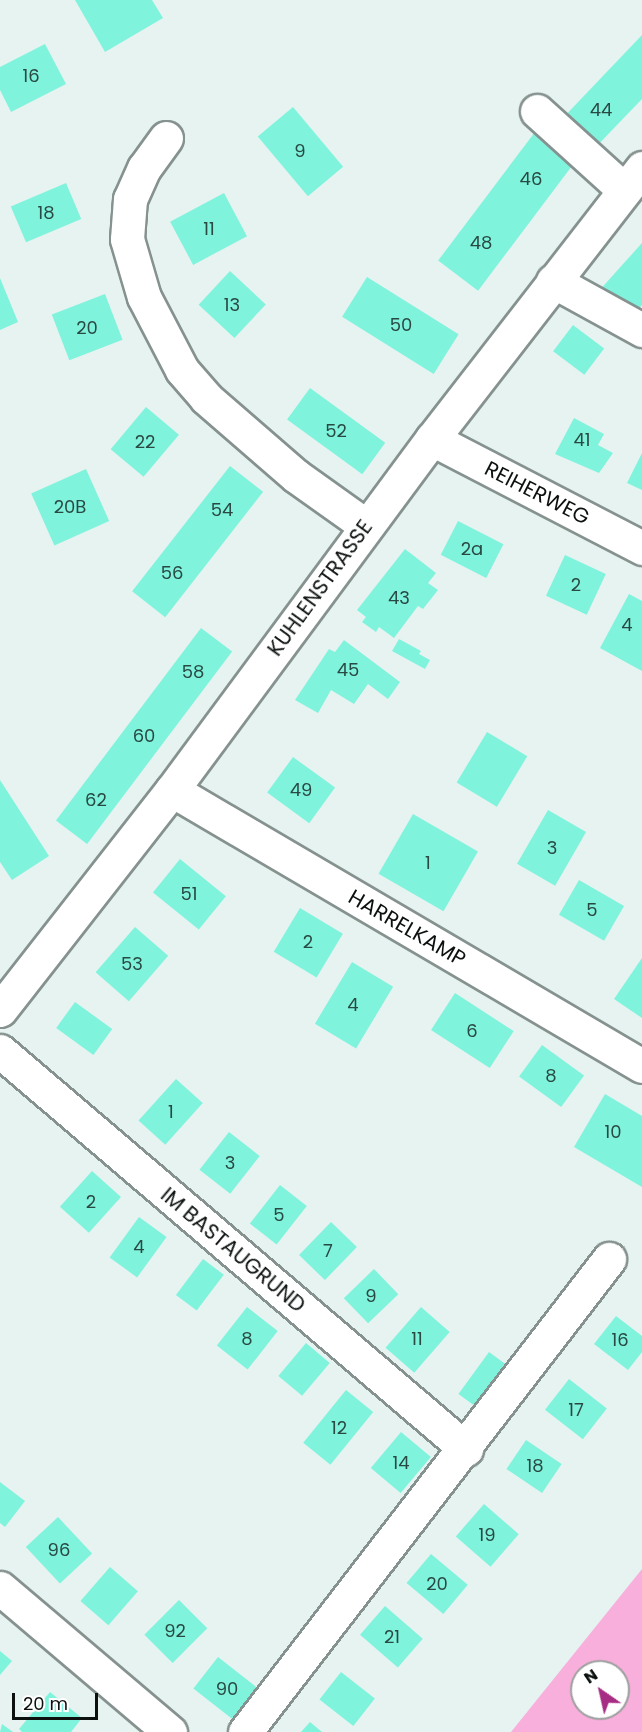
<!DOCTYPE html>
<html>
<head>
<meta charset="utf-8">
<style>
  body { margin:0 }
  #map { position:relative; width:642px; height:1732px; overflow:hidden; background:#e6f3f0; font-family:Poppins,sans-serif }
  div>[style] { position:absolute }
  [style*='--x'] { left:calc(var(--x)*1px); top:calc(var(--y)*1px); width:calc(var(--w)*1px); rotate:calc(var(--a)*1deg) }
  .green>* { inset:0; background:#f8afdc }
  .building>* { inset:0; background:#80f3dd; transform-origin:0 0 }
  .roads { filter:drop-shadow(2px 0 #85928f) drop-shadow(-2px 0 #85928f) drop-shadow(0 2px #85928f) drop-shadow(0 -2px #85928f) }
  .minor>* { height:33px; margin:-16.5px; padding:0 16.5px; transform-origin:16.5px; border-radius:16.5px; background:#fff }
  span { translate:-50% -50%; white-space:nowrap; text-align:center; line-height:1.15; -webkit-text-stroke:4.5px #fff; paint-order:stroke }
  .number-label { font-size:18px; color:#294a43 }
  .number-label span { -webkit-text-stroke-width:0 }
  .street-label { font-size:21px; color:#0c1110 }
  .north { position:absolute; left:570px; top:1660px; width:60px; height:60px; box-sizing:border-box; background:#fff; border:2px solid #9ea09f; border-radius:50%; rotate:326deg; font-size:16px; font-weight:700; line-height:24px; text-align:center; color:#0c1110 }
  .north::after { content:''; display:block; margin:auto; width:21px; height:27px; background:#a62d83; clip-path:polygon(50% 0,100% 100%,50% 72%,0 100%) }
  .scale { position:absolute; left:12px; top:1693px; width:86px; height:27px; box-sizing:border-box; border:3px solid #0c1110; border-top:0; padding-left:8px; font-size:18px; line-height:21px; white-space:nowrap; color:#0c1110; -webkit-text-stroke:4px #fff; paint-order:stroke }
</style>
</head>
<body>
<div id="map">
  <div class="green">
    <div style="clip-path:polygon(evenodd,642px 1569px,642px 1732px,511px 1732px,642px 1569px,582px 1672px,618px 1672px,618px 1708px,582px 1708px,582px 1672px)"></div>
  </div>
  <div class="building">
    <div style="clip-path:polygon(75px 0,152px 0,163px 18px,105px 52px)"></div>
    <div style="clip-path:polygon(642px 35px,642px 99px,591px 152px,559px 122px)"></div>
    <div style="clip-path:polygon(45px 44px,66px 84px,11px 112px,0 90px,0 67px)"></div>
    <div style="left:293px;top:107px;width:78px;height:46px;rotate:50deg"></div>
    <div style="left:535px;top:132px;width:50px;height:161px;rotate:37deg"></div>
    <div style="left:66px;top:183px;width:39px;height:60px;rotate:67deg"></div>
    <div style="left:224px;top:193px;width:49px;height:61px;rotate:62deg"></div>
    <div style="clip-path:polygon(642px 243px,642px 305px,628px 321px,597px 293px)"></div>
    <div style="left:230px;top:271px;width:49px;height:46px;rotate:43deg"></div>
    <div style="left:367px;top:277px;width:108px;height:47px;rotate:32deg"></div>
    <div style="clip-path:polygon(0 278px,18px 322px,0 330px)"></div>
    <div style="left:105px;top:294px;width:49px;height:57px;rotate:69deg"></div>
    <div style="left:573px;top:325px;width:39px;height:33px;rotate:37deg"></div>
    <div style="left:310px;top:388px;width:93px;height:39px;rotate:36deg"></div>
    <div style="left:146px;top:407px;width:43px;height:55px;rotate:40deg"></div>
    <div style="clip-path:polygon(574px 418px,604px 434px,598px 445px,613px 453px,599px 473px,555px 454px)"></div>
    <div style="clip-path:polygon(642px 453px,642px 490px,627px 483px)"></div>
    <div style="left:230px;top:466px;width:42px;height:159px;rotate:38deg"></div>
    <div style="left:86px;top:469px;width:57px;height:60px;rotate:66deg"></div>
    <div style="left:458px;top:521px;width:51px;height:38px;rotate:27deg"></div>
    <div style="clip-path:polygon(405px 549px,436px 573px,428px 583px,438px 590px,423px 609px,418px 606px,394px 638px,379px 627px,376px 632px,362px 622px,366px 617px,357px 610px)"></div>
    <div style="left:565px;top:555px;width:45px;height:45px;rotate:25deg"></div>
    <div style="clip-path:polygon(629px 594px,642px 601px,642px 671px,600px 648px)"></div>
    <div style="left:201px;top:628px;width:39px;height:241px;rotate:37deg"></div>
    <div style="clip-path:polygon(399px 639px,421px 651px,419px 654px,430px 660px,425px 669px,392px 651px)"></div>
    <div style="clip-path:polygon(344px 640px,400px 682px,388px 699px,368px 684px,354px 704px,331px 690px,318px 713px,295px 700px,329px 649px,335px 652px)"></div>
    <div style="left:487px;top:732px;width:47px;height:59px;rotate:31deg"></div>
    <div style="left:293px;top:757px;width:52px;height:44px;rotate:36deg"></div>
    <div style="clip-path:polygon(0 780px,49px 856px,12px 880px,0 862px)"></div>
    <div style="left:548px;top:810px;width:44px;height:62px;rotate:30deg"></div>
    <div style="left:413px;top:814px;width:75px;height:69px;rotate:30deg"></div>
    <div style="left:180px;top:859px;width:59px;height:43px;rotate:39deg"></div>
    <div style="left:579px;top:880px;width:52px;height:40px;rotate:30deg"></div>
    <div style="left:300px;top:908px;width:50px;height:51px;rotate:31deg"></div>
    <div style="left:135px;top:927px;width:44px;height:60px;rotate:41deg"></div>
    <div style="clip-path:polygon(642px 958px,642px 1018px,614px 999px)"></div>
    <div style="left:352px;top:962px;width:48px;height:72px;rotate:31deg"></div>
    <div style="left:455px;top:993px;width:70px;height:44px;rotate:33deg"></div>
    <div style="left:75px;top:1002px;width:46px;height:32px;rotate:36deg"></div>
    <div style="left:542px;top:1045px;width:52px;height:39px;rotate:36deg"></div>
    <div style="left:176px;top:1079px;width:36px;height:56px;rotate:42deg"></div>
    <div style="clip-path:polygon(605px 1094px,642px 1116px,642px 1187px,574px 1147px)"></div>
    <div style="left:229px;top:1132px;width:39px;height:48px;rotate:38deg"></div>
    <div style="left:92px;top:1171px;width:39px;height:48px;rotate:42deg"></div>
    <div style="left:280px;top:1185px;width:34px;height:49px;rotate:38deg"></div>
    <div style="left:139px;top:1217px;width:34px;height:50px;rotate:36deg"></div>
    <div style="left:331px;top:1222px;width:36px;height:46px;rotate:44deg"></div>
    <div style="left:203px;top:1259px;width:26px;height:45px;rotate:37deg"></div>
    <div style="left:374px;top:1269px;width:35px;height:42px;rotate:46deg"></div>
    <div style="left:247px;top:1307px;width:39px;height:49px;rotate:38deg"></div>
    <div style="left:421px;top:1307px;width:38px;height:54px;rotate:41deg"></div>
    <div style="clip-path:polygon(616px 1316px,642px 1336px,642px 1352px,628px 1370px,594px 1344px)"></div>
    <div style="left:306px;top:1343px;width:31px;height:43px;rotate:40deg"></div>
    <div style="left:489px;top:1352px;width:31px;height:52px;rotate:36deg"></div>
    <div style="left:569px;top:1379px;width:48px;height:39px;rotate:38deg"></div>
    <div style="left:346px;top:1390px;width:35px;height:68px;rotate:39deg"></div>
    <div style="left:401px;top:1432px;width:39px;height:47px;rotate:40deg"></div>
    <div style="left:526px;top:1440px;width:43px;height:35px;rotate:34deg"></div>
    <div style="clip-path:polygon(0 1482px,25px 1501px,5px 1527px,0 1523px)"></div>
    <div style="left:484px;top:1504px;width:46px;height:43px;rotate:41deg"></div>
    <div style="left:58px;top:1517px;width:50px;height:44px;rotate:47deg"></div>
    <div style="left:431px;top:1554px;width:48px;height:38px;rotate:40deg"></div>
    <div style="left:110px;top:1567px;width:37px;height:45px;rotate:41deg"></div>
    <div style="left:179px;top:1600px;width:40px;height:49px;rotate:45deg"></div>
    <div style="left:385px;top:1606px;width:50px;height:38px;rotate:41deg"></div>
    <div style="clip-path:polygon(0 1651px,12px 1661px,0 1675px)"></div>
    <div style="left:218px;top:1657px;width:53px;height:40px;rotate:38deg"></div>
    <div style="left:341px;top:1672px;width:43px;height:35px;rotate:38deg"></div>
    <div style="clip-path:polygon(50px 1692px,82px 1718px,71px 1732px,22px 1732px,19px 1729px)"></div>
    <div style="clip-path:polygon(310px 1722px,322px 1732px,301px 1732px)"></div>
    <div style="clip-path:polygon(2px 1724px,13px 1732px,0 1732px)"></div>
  </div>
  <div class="roads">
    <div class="minor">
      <div style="--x:537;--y:111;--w:118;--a:42.2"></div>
      <div style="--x:166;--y:138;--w:37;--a:126"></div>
      <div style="--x:144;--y:168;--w:34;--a:114"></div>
      <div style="--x:130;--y:199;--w:40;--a:94.3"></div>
      <div style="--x:127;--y:239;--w:60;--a:73.7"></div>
      <div style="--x:144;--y:297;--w:82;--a:62.5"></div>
      <div style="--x:182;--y:370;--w:37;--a:49"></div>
      <div style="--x:206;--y:398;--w:119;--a:40.9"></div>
      <div style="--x:296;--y:476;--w:86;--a:35.5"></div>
      <div style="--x:553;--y:281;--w:102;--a:28.8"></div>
      <div style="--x:432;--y:439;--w:237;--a:27.4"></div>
      <div style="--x:172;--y:790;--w:545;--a:30.42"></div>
      <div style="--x:0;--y:1010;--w:279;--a:-52"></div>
      <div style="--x:172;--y:790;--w:437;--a:-53.5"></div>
      <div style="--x:432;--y:439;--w:343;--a:-52.2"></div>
      <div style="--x:0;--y:1051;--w:613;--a:40.5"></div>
      <div style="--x:0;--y:1588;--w:223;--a:40.3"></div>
      <div style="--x:245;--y:1732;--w:597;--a:-52.42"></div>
    </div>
  </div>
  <div class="number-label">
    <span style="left:31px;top:76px">16</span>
    <span style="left:601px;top:110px">44</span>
    <span style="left:300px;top:151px">9</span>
    <span style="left:531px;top:179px">46</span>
    <span style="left:46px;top:213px">18</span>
    <span style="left:209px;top:229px">11</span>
    <span style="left:481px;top:243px">48</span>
    <span style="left:232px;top:305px">13</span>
    <span style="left:401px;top:325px">50</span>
    <span style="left:87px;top:328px">20</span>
    <span style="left:336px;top:431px">52</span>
    <span style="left:582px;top:440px">41</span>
    <span style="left:145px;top:442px">22</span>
    <span style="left:70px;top:507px">20B</span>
    <span style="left:222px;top:510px">54</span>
    <span style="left:472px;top:549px">2a</span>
    <span style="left:172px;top:573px">56</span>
    <span style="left:576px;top:585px">2</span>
    <span style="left:399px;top:598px">43</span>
    <span style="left:627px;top:625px">4</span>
    <span style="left:348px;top:670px">45</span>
    <span style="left:193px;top:672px">58</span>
    <span style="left:144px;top:736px">60</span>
    <span style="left:301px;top:790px">49</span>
    <span style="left:96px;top:800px">62</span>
    <span style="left:552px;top:848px">3</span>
    <span style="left:428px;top:863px">1</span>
    <span style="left:189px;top:894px">51</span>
    <span style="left:592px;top:910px">5</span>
    <span style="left:308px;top:942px">2</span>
    <span style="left:132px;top:964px">53</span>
    <span style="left:353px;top:1005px">4</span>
    <span style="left:472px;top:1031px">6</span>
    <span style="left:551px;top:1076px">8</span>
    <span style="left:171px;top:1112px">1</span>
    <span style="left:613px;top:1132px">10</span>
    <span style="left:230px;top:1163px">3</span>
    <span style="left:91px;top:1202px">2</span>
    <span style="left:279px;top:1215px">5</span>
    <span style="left:139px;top:1247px">4</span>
    <span style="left:328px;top:1251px">7</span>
    <span style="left:371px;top:1296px">9</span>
    <span style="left:247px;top:1339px">8</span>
    <span style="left:417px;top:1339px">11</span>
    <span style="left:620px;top:1340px">16</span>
    <span style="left:576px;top:1410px">17</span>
    <span style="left:339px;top:1428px">12</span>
    <span style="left:401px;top:1463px">14</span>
    <span style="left:535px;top:1466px">18</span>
    <span style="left:487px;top:1535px">19</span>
    <span style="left:59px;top:1550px">96</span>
    <span style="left:437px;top:1584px">20</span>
    <span style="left:175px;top:1631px">92</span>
    <span style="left:392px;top:1637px">21</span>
    <span style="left:227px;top:1689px">90</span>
  </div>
  <div class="street-label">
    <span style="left:537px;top:493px;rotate:27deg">REIHERWEG</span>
    <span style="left:320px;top:588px;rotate:-54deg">KUHLENSTRASSE</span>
    <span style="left:407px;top:928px;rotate:30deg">HARRELKAMP</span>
    <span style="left:233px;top:1250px;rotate:40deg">IM BASTAUGRUND</span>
  </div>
  <div class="north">N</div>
  <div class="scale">20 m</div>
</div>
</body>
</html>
